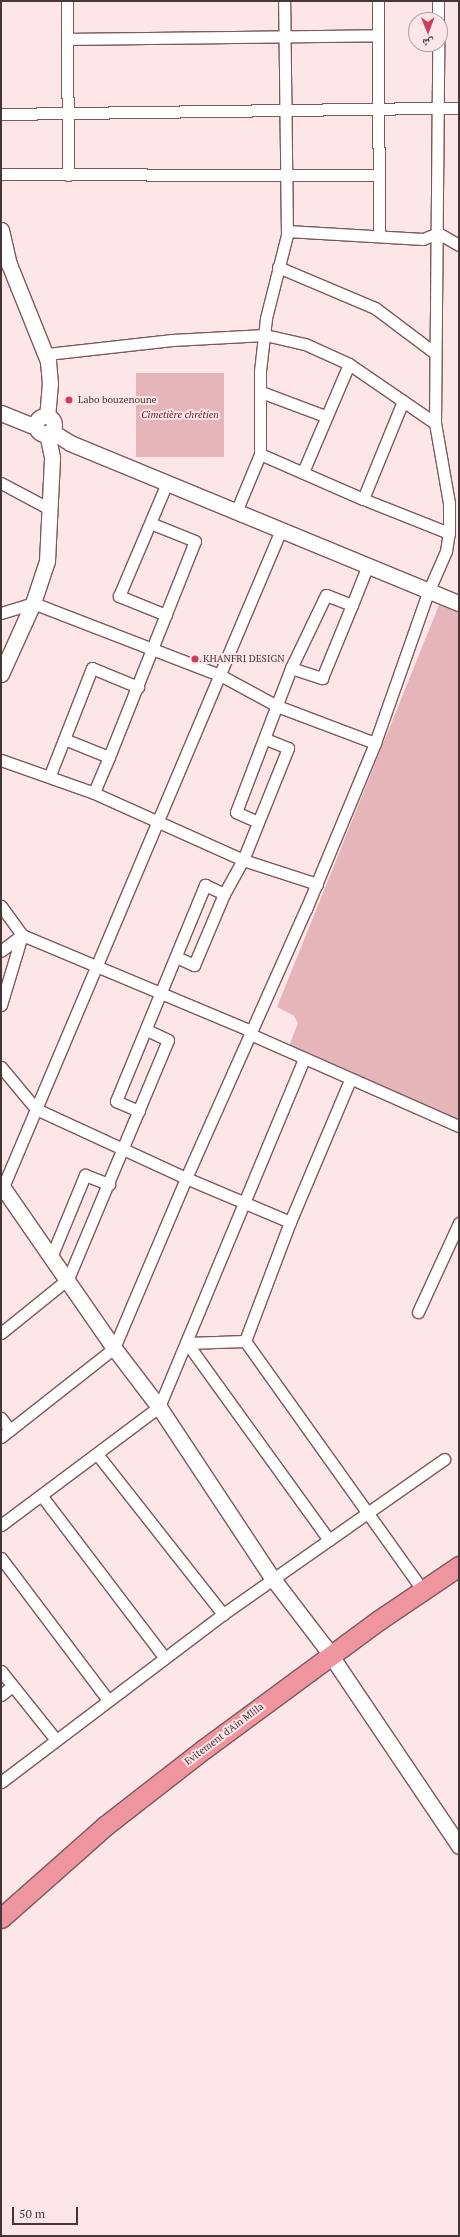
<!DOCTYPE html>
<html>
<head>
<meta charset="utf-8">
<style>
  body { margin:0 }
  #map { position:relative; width:460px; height:2237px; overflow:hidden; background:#fde6e8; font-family:"PT Serif","Noto Naskh Arabic",serif }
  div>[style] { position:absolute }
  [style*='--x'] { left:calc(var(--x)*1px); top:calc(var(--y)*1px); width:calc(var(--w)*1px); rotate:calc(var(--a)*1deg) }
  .green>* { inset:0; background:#e5b5b9; transform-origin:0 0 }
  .roads { filter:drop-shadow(1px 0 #7b5a5d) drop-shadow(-1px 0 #7b5a5d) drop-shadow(0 1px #7b5a5d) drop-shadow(0 -1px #7b5a5d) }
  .street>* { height:11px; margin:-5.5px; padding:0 5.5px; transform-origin:5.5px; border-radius:5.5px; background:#fff }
  .secondary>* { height:15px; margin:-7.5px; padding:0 7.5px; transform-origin:7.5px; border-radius:7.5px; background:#fff }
  .secondary>.ring { margin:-7.5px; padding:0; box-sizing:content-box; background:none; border:15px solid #fff; border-radius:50% }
  .highway>* { height:19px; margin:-9.5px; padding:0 9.5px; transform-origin:9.5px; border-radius:9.5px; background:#ef959f }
  .dots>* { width:11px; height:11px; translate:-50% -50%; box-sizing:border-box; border:2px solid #fde6e8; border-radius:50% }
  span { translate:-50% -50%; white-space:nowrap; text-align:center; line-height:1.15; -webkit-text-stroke:4px #fde6e8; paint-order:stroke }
  .poi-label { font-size:10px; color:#453638 }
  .left { translate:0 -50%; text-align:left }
  .park-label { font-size:10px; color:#671427; font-style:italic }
  .street-label { font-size:10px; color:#453638 }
  .frame { position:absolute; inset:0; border:2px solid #453638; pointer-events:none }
  .north { position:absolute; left:408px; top:12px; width:40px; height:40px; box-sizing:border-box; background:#fde6e8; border:1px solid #b3a0a2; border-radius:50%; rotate:179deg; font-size:11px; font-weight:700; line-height:16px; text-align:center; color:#453638 }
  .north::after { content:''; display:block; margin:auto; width:14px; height:18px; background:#ce3e5c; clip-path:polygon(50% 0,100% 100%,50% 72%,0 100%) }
  .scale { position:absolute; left:12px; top:2207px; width:66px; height:18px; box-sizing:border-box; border:2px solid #453638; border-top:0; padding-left:5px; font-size:12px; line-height:14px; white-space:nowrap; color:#453638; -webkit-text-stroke:3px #fde6e8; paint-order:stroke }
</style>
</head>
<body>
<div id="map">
  <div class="green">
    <div style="left:136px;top:373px;width:88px;height:84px"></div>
    <div style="clip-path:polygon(439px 605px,459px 613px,459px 1121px,289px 1046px,298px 1023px,294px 1016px,277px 1007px)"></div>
  </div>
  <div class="roads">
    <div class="street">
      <div style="--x:67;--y:1;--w:174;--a:89.7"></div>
      <div style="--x:378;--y:1;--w:234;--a:89.8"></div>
      <div style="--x:438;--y:1;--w:19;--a:90"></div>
      <div style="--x:68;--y:39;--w:310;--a:-0.7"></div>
      <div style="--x:1;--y:114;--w:458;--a:-0.8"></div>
      <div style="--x:1;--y:174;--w:377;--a:0.2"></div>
      <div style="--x:287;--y:231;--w:136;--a:3.4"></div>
      <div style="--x:423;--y:239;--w:16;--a:-22"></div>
      <div style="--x:438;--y:233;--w:24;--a:30"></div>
      <div style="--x:278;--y:267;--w:105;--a:22.9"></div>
      <div style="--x:375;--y:308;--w:75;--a:36.9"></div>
      <div style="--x:47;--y:354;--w:126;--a:-6.4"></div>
      <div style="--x:172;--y:340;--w:93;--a:-3.1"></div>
      <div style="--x:265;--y:335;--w:41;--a:12.7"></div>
      <div style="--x:305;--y:344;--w:48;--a:24.4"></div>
      <div style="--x:349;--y:364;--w:104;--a:34.5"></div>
      <div style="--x:261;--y:392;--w:68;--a:20.6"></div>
      <div style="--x:260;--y:454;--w:112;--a:23.6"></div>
      <div style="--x:363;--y:499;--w:92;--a:21.6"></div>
      <div style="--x:303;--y:472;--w:117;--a:-66.9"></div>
      <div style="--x:1;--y:483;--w:55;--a:28"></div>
      <div style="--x:363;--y:499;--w:106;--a:-67.8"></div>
      <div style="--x:236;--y:512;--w:63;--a:-67.5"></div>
      <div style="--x:260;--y:454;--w:83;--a:-90"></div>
      <div style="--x:260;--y:371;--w:53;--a:-83.5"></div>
      <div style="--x:266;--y:318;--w:86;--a:-75.8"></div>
      <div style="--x:287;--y:235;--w:234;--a:-90.7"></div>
      <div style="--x:1;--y:613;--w:34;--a:-17"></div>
      <div style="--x:33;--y:603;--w:200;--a:21.1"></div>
      <div style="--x:220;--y:675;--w:65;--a:28.5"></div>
      <div style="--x:277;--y:706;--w:105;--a:20.7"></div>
      <div style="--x:166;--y:615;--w:51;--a:-158"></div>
      <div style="--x:119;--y:596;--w:123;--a:-67"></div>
      <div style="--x:291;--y:668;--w:33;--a:18"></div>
      <div style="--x:322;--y:678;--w:79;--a:-67.7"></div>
      <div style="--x:64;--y:739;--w:48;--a:21.8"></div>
      <div style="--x:109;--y:757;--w:39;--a:113"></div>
      <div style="--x:109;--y:757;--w:232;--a:-68.3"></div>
      <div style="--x:195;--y:541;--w:48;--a:-158.2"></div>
      <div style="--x:1;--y:760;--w:99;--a:19.5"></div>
      <div style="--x:94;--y:793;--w:163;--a:24.2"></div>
      <div style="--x:243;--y:860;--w:78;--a:18"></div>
      <div style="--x:50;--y:775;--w:115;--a:-68.6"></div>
      <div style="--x:92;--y:668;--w:50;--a:22.4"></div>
      <div style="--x:258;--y:822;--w:24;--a:-156"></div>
      <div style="--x:236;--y:812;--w:154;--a:-69.1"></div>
      <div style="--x:291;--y:668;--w:81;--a:-64.4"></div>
      <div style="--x:326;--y:595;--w:28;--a:21"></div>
      <div style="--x:352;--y:605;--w:43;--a:-68.2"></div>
      <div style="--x:1;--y:906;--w:36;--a:54"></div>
      <div style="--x:22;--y:935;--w:26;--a:143"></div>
      <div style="--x:176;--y:957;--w:20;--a:24"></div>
      <div style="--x:194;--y:965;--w:77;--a:-67.1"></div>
      <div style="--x:224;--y:894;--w:39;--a:-61"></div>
      <div style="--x:243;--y:860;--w:121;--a:-68.1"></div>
      <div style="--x:288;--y:748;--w:24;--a:-158"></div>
      <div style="--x:1;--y:1005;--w:73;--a:-73.3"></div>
      <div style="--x:22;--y:935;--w:248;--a:22.7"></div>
      <div style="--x:250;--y:1034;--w:228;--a:23.8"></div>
      <div style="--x:1;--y:1067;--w:55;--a:50.2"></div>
      <div style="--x:36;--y:1109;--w:165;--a:24.7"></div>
      <div style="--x:186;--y:1178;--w:113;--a:22.9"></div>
      <div style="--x:139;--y:1111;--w:25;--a:-157"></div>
      <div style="--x:116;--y:1101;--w:234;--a:-67.6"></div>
      <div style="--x:205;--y:885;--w:21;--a:25"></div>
      <div style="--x:3;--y:1187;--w:713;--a:-67.07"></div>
      <div style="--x:52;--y:1255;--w:87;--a:-67.6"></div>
      <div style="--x:85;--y:1175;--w:26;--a:21"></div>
      <div style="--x:418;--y:1312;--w:98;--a:-65.3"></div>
      <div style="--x:1;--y:1333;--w:86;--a:-38.9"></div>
      <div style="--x:68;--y:1279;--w:259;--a:-67.3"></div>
      <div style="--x:168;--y:1040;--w:23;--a:-155"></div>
      <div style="--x:245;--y:1341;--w:296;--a:54.5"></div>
      <div style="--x:1;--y:1418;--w:15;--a:53"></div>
      <div style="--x:1;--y:1437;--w:144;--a:-38.2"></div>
      <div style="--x:114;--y:1348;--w:185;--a:-67"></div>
      <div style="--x:186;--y:1178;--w:295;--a:-66"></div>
      <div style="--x:306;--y:909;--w:180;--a:-67.4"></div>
      <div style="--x:375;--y:743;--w:162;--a:-70.6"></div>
      <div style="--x:429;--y:590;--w:43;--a:-66.4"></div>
      <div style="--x:446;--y:551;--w:18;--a:-81"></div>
      <div style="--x:449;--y:533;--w:30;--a:-90"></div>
      <div style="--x:449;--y:503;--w:81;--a:-99.9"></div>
      <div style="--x:435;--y:423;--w:379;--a:-89.5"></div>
      <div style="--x:97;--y:1454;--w:204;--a:51.8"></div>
      <div style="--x:41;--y:1495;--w:203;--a:52.8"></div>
      <div style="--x:1;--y:1525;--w:197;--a:-36.8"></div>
      <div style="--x:159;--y:1407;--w:378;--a:-67.4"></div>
      <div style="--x:329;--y:1540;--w:243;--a:-125.8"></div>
      <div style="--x:187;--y:1343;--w:58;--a:-2"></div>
      <div style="--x:245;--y:1341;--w:127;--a:-69.3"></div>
      <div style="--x:290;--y:1222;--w:154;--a:-67.1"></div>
      <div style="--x:1;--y:1558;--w:178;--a:53"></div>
      <div style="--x:1;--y:1671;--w:88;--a:51.4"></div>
      <div style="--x:1;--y:1695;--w:14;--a:-39"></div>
      <div style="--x:1;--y:1782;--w:278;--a:-37.1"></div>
      <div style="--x:223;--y:1614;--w:270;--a:-35"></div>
    </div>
    <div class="secondary">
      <div style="--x:1;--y:230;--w:35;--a:77"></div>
      <div style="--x:9;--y:264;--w:105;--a:68.1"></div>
      <div style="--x:48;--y:361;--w:22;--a:85"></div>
      <div style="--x:50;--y:383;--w:33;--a:95"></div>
      <div style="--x:1;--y:413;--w:38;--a:22"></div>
      <div class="ring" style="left:36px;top:416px;width:3px;height:3px"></div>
      <div style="--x:51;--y:431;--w:22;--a:32"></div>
      <div style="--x:70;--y:443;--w:421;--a:22.4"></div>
      <div style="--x:1;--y:674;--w:78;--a:-65.7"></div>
      <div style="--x:33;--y:603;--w:44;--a:-71.6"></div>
      <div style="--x:47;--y:561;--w:104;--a:-87.2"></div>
      <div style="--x:52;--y:457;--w:25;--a:-102"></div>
      <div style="--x:1;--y:1185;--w:198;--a:55.3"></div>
      <div style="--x:114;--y:1348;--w:74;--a:52.7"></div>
      <div style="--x:159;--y:1407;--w:206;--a:56.5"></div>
      <div style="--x:273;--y:1579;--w:86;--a:52.6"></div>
      <div style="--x:325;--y:1647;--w:240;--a:56"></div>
    </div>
    <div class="highway">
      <div style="--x:1;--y:1918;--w:139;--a:-41.5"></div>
      <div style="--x:105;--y:1826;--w:125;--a:-37.9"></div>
      <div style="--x:204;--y:1749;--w:217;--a:-36.4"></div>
      <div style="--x:379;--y:1620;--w:97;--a:-34"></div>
    </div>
  </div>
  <div class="dots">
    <div style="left:69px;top:400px;background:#ce3e5c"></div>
    <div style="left:195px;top:659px;background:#ce3e5c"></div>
  </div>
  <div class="poi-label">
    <span class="left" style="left:78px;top:400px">Labo bouzenoune</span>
    <span class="left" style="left:203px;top:659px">KHANFRI DESIGN</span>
  </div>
  <div class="park-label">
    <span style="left:180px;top:415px">Cimetière chrétien</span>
  </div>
  <div class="street-label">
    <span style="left:224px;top:1734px;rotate:-37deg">Evitement d'Ain Mlila</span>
  </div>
  <div class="frame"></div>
  <div class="north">ش</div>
  <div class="scale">50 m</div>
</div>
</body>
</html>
